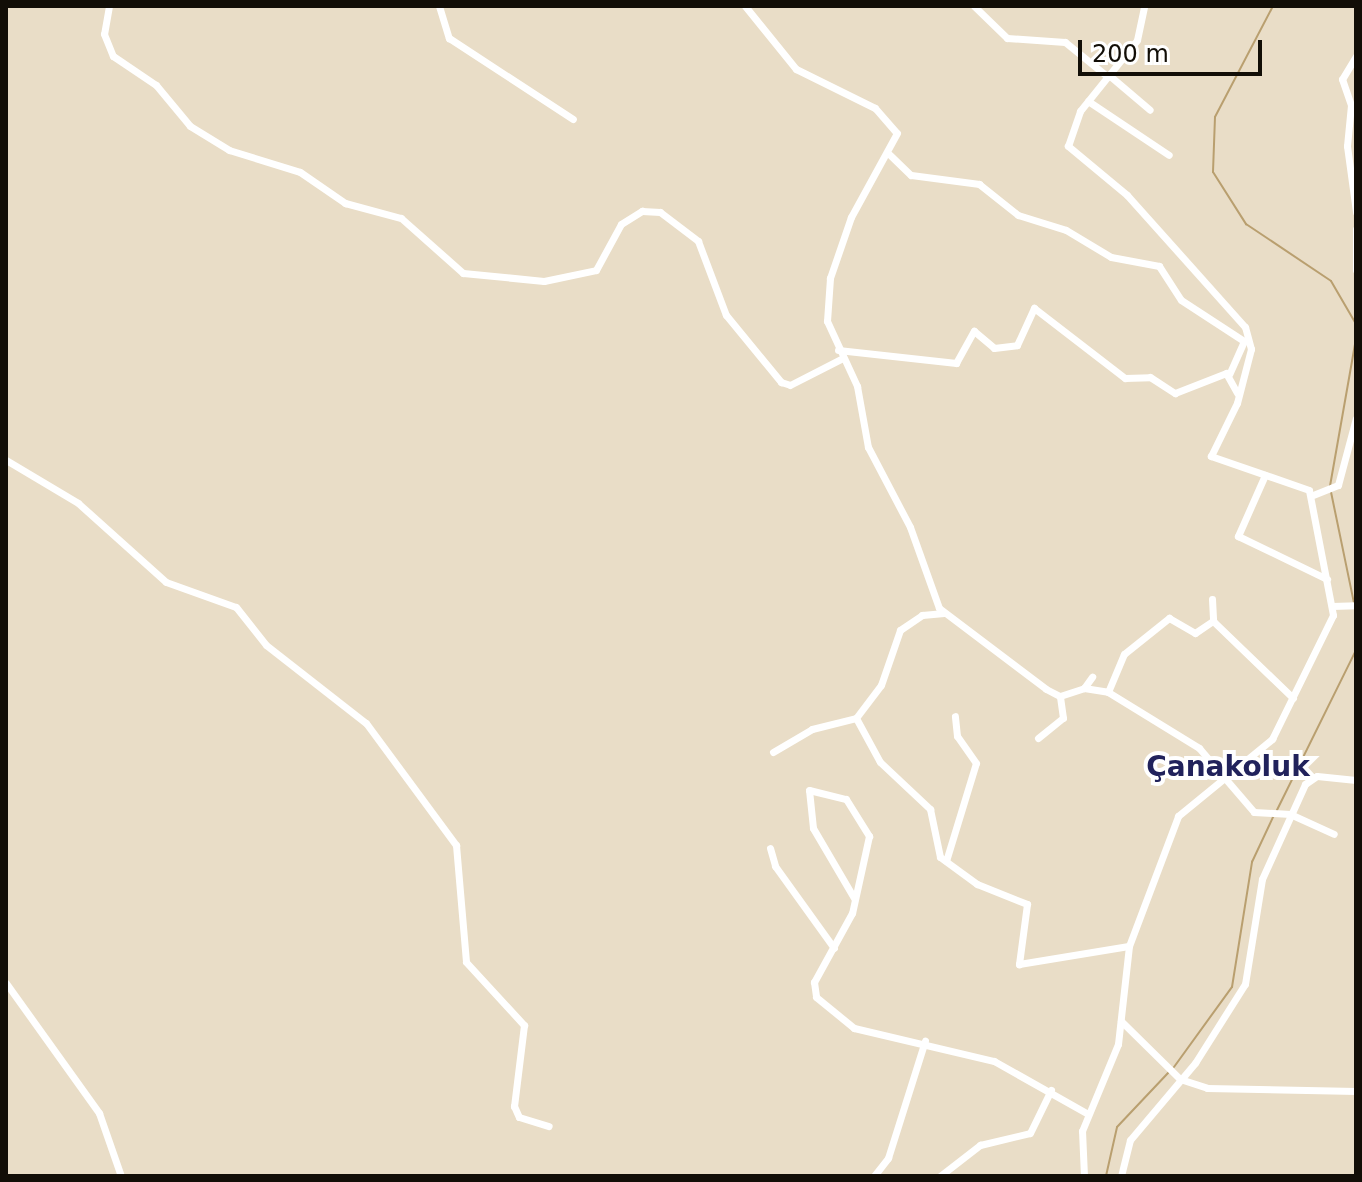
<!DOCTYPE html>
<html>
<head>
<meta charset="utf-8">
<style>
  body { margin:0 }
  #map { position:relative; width:1362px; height:1182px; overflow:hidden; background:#e9ddc7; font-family:"DejaVu Sans",sans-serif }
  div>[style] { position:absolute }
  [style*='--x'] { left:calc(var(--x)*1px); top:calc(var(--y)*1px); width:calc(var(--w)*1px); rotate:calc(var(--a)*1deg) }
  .stream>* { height:2px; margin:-1px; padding:0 1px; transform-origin:1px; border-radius:1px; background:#b99f6f }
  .minor>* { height:7px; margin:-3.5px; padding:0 3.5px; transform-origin:3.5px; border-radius:3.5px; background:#fff }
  span { translate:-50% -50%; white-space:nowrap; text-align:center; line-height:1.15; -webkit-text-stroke:8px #fff; paint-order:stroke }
  .quarter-label { font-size:28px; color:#21225b; font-weight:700 }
  .frame { position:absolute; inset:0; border:8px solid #120e07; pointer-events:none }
  .scale { position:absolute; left:1078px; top:40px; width:184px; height:36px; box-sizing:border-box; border:4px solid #120e07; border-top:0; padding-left:10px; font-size:24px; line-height:28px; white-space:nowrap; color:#120e07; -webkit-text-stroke:6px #fff; paint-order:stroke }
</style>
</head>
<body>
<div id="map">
  <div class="stream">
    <div style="--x:1273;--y:6;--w:125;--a:117.6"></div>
    <div style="--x:1215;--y:117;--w:55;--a:92.1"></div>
    <div style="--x:1213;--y:172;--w:62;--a:57.6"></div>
    <div style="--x:1246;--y:224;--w:102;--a:33.8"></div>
    <div style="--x:1331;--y:281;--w:50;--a:59.8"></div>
    <div style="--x:1330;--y:486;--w:150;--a:-80"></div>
    <div style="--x:1331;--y:492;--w:113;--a:78.3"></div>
    <div style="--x:1277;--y:810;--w:178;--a:-63.7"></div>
    <div style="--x:1174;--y:1067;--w:99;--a:-54.1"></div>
    <div style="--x:1232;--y:987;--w:127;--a:-80.9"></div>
    <div style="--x:1252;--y:862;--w:52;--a:-64.9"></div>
    <div style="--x:1106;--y:1176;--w:50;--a:-77.3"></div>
    <div style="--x:1117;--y:1127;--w:77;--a:-46.6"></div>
  </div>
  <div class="minor">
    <div style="--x:109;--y:6;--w:28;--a:100"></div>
    <div style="--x:104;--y:34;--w:24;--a:68"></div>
    <div style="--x:113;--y:56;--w:52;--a:34"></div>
    <div style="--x:156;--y:85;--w:53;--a:50.3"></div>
    <div style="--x:190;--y:126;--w:46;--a:31.6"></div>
    <div style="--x:229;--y:150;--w:74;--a:17.2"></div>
    <div style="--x:300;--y:172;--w:55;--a:34.6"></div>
    <div style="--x:345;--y:203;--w:58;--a:15"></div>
    <div style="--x:401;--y:218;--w:83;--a:41.6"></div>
    <div style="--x:463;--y:273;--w:81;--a:5.6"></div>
    <div style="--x:544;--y:281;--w:53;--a:-11.9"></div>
    <div style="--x:596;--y:270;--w:52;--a:-61.5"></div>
    <div style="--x:621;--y:224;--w:25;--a:-32"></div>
    <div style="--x:642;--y:211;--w:18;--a:3"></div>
    <div style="--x:660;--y:212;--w:48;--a:37.3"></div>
    <div style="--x:698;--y:241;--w:79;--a:69.3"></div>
    <div style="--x:726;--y:315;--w:87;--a:50.6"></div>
    <div style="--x:781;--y:382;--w:9;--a:18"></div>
    <div style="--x:790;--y:385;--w:59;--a:-27"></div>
    <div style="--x:439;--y:6;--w:34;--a:73"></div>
    <div style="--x:449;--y:38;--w:148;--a:33.2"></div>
    <div style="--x:745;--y:6;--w:81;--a:51"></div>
    <div style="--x:796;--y:69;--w:88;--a:26.3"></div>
    <div style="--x:875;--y:108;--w:33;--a:49"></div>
    <div style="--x:897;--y:133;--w:96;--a:118.7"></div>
    <div style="--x:851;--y:217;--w:65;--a:109"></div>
    <div style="--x:830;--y:278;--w:43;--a:94"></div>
    <div style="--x:827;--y:321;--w:72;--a:65.2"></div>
    <div style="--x:857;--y:386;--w:62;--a:79.8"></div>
    <div style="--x:868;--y:447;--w:90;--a:62.3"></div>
    <div style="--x:910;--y:527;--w:86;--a:70.3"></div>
    <div style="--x:939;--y:608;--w:134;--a:37.1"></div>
    <div style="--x:1046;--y:689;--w:16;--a:27"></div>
    <div style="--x:1060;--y:696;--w:25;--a:-18"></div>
    <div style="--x:1084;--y:688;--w:24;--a:9"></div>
    <div style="--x:1108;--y:692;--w:107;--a:31.6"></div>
    <div style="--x:1199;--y:748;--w:84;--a:49.3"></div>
    <div style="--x:1254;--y:812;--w:36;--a:3"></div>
    <div style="--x:1290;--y:814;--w:48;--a:24.4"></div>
    <div style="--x:974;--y:6;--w:46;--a:44.1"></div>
    <div style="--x:1007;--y:38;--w:58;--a:3.9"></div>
    <div style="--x:1065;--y:42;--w:55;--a:39.1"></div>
    <div style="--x:1356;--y:56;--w:27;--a:121"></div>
    <div style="--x:1342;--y:79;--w:28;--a:71"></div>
    <div style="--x:1351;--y:105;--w:41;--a:95.6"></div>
    <div style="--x:1347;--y:146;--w:67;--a:82.2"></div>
    <div style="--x:1110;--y:76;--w:52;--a:40.4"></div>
    <div style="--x:1088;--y:101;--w:97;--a:33.7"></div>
    <div style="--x:890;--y:155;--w:29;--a:44"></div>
    <div style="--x:911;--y:175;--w:69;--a:7.5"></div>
    <div style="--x:979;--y:184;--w:50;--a:38.5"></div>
    <div style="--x:1018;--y:215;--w:50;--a:17.4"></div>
    <div style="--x:1066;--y:230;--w:52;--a:31"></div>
    <div style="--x:1111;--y:257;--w:49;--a:10.6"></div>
    <div style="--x:1159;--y:266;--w:40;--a:57.1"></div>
    <div style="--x:1181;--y:300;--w:75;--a:33.1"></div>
    <div style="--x:1244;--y:341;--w:36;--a:114"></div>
    <div style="--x:1356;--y:229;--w:41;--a:90"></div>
    <div style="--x:838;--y:350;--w:119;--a:6.3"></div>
    <div style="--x:956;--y:363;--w:37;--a:-61"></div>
    <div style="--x:974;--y:331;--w:26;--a:40"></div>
    <div style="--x:994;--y:348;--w:23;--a:-7"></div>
    <div style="--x:1017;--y:345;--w:41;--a:-65.3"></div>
    <div style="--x:1034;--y:308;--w:115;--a:37.6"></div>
    <div style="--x:1125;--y:378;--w:25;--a:-2"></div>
    <div style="--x:1150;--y:377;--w:30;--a:33"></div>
    <div style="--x:1175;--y:393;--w:55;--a:-21.4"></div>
    <div style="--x:1226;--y:373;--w:23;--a:61"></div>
    <div style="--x:6;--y:460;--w:84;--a:30.8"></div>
    <div style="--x:78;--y:503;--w:118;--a:41.9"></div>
    <div style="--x:166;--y:582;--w:74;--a:19.7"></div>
    <div style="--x:236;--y:607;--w:48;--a:51.7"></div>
    <div style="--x:266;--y:645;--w:127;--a:38"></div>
    <div style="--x:366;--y:723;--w:152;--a:53.6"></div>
    <div style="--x:456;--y:845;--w:117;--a:85.1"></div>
    <div style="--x:466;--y:962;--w:86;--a:47.4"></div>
    <div style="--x:524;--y:1025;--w:82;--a:97"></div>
    <div style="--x:514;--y:1106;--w:12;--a:66"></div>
    <div style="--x:519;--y:1117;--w:31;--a:17"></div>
    <div style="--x:1265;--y:475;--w:67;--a:113.9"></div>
    <div style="--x:1238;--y:536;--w:99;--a:25.8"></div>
    <div style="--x:1313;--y:495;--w:27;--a:-22"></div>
    <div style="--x:1338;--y:485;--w:69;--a:-75"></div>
    <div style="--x:1212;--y:599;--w:22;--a:87"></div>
    <div style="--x:1332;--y:606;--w:24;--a:-2"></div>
    <div style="--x:1084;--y:688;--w:14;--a:-54"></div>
    <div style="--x:1108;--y:692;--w:41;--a:-67.2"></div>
    <div style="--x:1124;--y:654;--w:58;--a:-38.7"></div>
    <div style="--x:1169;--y:618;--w:30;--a:30"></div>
    <div style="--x:1195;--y:633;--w:22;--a:-34"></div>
    <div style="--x:1213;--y:621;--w:111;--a:43.9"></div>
    <div style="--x:856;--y:718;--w:50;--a:61.4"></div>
    <div style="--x:880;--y:762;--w:69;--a:43.2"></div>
    <div style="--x:930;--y:809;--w:49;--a:78.2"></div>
    <div style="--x:940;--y:857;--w:46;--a:36.1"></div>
    <div style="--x:977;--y:884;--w:54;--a:21.8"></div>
    <div style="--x:1027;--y:904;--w:61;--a:97.6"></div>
    <div style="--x:1019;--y:964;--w:111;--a:-9.3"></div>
    <div style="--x:1038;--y:738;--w:32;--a:-39"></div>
    <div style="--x:1063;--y:718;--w:22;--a:-98"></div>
    <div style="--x:773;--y:752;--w:45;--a:-30.5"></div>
    <div style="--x:812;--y:729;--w:45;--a:-14"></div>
    <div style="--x:856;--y:718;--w:41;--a:-52.9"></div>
    <div style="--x:881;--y:685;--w:58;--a:-70.9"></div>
    <div style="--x:900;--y:630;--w:27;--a:-34"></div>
    <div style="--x:922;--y:615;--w:22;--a:-5"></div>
    <div style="--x:770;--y:848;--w:19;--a:74"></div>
    <div style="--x:775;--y:866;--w:101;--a:54.3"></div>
    <div style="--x:946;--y:861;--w:102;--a:-73"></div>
    <div style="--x:976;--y:763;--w:33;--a:-125"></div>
    <div style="--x:957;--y:736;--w:20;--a:-96"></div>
    <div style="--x:854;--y:898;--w:81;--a:-120.4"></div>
    <div style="--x:813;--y:828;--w:38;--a:-96"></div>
    <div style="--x:809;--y:790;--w:38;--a:14"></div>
    <div style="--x:846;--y:799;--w:44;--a:58.1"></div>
    <div style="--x:869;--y:836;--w:79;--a:102.4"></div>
    <div style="--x:852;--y:913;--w:79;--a:118.8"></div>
    <div style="--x:814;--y:982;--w:15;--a:82"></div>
    <div style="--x:816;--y:997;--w:49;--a:39.2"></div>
    <div style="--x:854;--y:1028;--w:144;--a:13.3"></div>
    <div style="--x:994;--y:1061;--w:108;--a:29.4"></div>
    <div style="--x:6;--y:983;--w:160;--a:54.4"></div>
    <div style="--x:99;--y:1113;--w:67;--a:70.8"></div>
    <div style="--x:1121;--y:1021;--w:83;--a:44.5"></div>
    <div style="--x:1180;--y:1079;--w:28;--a:18"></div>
    <div style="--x:1207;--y:1088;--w:149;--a:1.2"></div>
    <div style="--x:874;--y:1176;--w:23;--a:-52"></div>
    <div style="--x:888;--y:1158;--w:123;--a:-72.5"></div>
    <div style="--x:940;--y:1176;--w:51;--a:-37.8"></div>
    <div style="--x:980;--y:1145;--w:51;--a:-13.5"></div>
    <div style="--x:1030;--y:1133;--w:48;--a:-64"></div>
    <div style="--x:1084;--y:1176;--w:45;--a:-92.5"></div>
    <div style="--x:1082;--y:1131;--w:94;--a:-67.5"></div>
    <div style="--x:1118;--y:1044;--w:99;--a:-83.6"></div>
    <div style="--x:1129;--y:946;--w:139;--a:-69.3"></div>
    <div style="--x:1178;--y:816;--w:122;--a:-39.3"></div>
    <div style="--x:1272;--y:739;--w:138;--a:-63.8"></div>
    <div style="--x:1333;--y:615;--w:127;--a:-100.9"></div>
    <div style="--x:1309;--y:490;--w:104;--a:-160.9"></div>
    <div style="--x:1211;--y:456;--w:59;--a:-63.9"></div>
    <div style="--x:1237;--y:403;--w:56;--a:-75.5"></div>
    <div style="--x:1251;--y:349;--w:23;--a:-105"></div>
    <div style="--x:1245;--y:327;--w:177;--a:-131.8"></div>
    <div style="--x:1127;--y:195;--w:77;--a:-140.3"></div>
    <div style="--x:1068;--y:146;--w:37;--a:-71"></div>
    <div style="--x:1080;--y:111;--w:91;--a:-51.2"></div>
    <div style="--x:1137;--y:40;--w:35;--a:-78"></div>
    <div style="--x:1121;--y:1176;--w:37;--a:-76"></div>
    <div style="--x:1130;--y:1140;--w:101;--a:-49.8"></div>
    <div style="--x:1195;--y:1063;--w:93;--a:-57.7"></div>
    <div style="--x:1245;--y:984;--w:106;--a:-80.8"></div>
    <div style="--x:1262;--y:879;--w:104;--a:-65.6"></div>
    <div style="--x:1305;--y:784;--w:14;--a:-34"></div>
    <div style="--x:1317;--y:776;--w:39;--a:6"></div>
  </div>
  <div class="quarter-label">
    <span style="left:1228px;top:767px">Çanakoluk</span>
  </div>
  <div class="frame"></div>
  <div class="scale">200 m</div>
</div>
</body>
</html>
